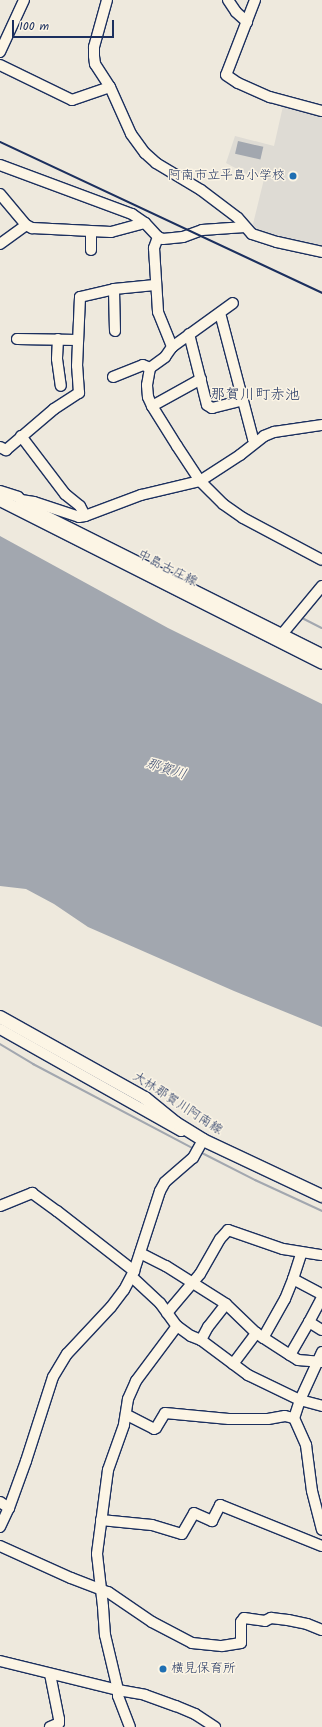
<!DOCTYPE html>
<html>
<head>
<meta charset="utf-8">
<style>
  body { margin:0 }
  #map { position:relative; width:322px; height:1727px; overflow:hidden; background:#eee9dd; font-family:Kalam,"Klee One",sans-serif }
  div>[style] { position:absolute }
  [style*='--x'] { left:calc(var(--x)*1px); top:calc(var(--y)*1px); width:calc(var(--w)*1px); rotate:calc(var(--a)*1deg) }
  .built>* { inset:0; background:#dedbd4 }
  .water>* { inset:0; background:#a2a7af; transform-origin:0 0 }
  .stream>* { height:2px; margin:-1px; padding:0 1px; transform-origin:1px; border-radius:1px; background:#a2a7af }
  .roads { filter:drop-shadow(1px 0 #1b2f5e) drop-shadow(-1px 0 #1b2f5e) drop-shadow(0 1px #1b2f5e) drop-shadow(0 -1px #1b2f5e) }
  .minor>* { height:10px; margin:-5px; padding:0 5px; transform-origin:5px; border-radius:5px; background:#fcf5e5 }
  .major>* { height:12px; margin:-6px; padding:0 6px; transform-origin:6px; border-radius:6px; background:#fcf5e5 }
  .rail>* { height:2px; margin:-1px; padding:0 1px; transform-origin:1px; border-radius:1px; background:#1b2f5e }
  .dots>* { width:11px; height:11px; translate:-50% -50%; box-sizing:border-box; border:2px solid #fcf5e5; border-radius:50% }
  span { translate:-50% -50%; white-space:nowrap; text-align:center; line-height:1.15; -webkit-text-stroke:3px #fcf5e5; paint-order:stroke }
  .poi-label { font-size:13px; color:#1b2f5e }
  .right { translate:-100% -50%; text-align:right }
  .left { translate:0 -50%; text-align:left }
  .street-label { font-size:13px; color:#1b2f5e }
  .water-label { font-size:14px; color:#445376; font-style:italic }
  .quarter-label { font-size:15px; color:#1b2f5e }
  .scale { position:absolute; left:12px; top:20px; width:102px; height:18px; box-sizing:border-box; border:2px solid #1b2f5e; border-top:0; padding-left:5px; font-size:12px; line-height:14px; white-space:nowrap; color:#1b2f5e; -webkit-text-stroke:3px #fcf5e5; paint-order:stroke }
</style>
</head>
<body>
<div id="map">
  <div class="built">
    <div style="clip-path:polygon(283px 106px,322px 115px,322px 248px,283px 239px,256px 229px,253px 224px,265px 175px,261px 173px,252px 177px,226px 163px,235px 136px,274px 146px)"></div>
  </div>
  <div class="water">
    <div style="left:238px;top:141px;width:26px;height:13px;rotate:13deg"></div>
    <div style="clip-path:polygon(0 536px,168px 628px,322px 704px,322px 1027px,234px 991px,88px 927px,54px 904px,26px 889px,0 886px)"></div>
  </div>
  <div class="stream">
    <div style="--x:302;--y:618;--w:22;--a:27"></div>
    <div style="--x:0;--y:1044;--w:39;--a:31"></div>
    <div style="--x:33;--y:1064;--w:182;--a:27.8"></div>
    <div style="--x:200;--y:1152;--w:62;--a:27"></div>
    <div style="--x:255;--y:1180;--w:74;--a:24.8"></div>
  </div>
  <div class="roads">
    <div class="minor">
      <div style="--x:107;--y:0;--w:49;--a:105.5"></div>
      <div style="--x:94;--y:47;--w:9;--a:90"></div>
      <div style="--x:94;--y:56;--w:8;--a:83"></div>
      <div style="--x:95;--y:64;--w:27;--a:57"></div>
      <div style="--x:228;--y:0;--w:14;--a:56"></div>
      <div style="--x:236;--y:12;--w:15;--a:42"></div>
      <div style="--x:255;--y:0;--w:80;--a:111.1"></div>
      <div style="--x:226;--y:75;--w:14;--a:34"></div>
      <div style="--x:238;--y:83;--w:35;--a:24"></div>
      <div style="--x:270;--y:97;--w:54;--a:15.1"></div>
      <div style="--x:0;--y:52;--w:57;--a:-65.2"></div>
      <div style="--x:0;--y:65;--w:80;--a:25.9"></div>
      <div style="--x:72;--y:100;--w:40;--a:-18.9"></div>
      <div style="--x:110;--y:87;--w:51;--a:65.9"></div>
      <div style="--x:131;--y:134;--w:24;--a:54"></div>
      <div style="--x:145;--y:153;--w:15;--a:42"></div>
      <div style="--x:156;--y:163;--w:52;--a:31"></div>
      <div style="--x:201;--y:190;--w:46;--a:37.1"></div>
      <div style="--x:238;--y:218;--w:21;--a:49"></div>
      <div style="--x:252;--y:234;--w:26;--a:18"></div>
      <div style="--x:277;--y:242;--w:46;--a:12.5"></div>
      <div style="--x:0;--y:165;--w:141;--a:20.4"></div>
      <div style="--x:132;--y:214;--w:16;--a:35"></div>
      <div style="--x:145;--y:223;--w:19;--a:47"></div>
      <div style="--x:158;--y:237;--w:5;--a:22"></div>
      <div style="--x:163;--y:239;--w:20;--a:-6"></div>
      <div style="--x:183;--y:237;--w:20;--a:-20"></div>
      <div style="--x:202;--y:230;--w:43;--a:-4"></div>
      <div style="--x:0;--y:194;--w:40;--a:50"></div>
      <div style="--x:26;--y:225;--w:7;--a:27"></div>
      <div style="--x:32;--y:228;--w:79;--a:2.9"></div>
      <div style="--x:111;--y:232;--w:35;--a:-15"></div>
      <div style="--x:91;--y:232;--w:18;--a:90"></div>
      <div style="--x:158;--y:237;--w:12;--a:110"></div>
      <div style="--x:154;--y:248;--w:64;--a:86.4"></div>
      <div style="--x:158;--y:312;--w:38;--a:68"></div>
      <div style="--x:0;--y:244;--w:32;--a:-36"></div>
      <div style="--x:220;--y:313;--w:130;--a:75.3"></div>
      <div style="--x:253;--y:439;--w:4;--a:56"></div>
      <div style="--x:115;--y:331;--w:42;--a:-91.4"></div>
      <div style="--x:114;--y:289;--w:41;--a:-5.6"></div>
      <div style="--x:189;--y:334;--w:73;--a:75.8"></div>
      <div style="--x:207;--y:405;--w:6;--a:31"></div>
      <div style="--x:212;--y:408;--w:32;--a:-14"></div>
      <div style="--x:17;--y:339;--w:61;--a:0.9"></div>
      <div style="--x:58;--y:339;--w:20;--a:93"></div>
      <div style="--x:57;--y:359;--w:27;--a:82"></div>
      <div style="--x:113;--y:377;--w:32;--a:-22"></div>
      <div style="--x:143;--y:365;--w:8;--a:23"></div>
      <div style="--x:201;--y:379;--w:56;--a:151.1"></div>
      <div style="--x:152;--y:406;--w:47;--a:58"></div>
      <div style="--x:177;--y:446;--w:42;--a:56.7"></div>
      <div style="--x:200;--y:481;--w:33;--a:45"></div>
      <div style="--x:223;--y:504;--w:24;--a:35"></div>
      <div style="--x:243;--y:518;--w:89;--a:28"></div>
      <div style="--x:152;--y:406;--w:10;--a:-114"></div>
      <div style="--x:148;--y:397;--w:12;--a:-95"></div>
      <div style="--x:147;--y:385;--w:17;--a:-80"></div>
      <div style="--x:150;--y:368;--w:19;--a:-36"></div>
      <div style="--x:165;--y:357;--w:12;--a:-55"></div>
      <div style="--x:172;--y:347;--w:75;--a:-35.8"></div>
      <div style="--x:21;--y:436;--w:73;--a:52.8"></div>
      <div style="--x:65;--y:494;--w:19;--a:39"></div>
      <div style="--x:80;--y:506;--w:11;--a:63"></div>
      <div style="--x:0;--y:447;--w:7;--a:27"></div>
      <div style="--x:6;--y:450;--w:63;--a:-40.5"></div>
      <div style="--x:54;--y:409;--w:30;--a:-33"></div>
      <div style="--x:79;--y:393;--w:27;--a:-94"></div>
      <div style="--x:77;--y:366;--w:69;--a:-87.5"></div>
      <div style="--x:80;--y:297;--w:35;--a:-13"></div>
      <div style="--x:0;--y:491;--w:19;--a:18"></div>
      <div style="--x:18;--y:497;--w:14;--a:45"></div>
      <div style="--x:28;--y:507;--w:329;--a:26.6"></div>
      <div style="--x:21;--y:500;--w:13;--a:9"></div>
      <div style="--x:34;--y:502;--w:47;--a:18.4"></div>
      <div style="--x:79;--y:517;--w:6;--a:-9"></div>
      <div style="--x:85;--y:516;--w:60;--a:-20.6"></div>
      <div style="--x:141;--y:495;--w:61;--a:-13.3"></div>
      <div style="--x:200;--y:481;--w:48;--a:-33"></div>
      <div style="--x:240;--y:455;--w:31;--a:-38"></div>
      <div style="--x:264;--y:436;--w:11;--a:-22"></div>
      <div style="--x:274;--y:432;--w:49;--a:-8.3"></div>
      <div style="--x:283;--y:633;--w:61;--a:-50.3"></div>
      <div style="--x:0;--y:1029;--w:208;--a:29.4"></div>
      <div style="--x:0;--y:1206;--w:35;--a:-22"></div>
      <div style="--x:32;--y:1193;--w:31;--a:36"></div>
      <div style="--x:57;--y:1211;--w:98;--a:37.9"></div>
      <div style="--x:140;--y:1253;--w:29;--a:27"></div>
      <div style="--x:166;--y:1266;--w:71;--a:32.3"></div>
      <div style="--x:226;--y:1304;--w:42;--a:44"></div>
      <div style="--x:256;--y:1333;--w:40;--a:32.9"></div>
      <div style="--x:290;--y:1355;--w:9;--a:32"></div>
      <div style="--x:298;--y:1360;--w:24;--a:5"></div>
      <div style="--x:132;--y:1277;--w:38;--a:43"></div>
      <div style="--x:160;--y:1303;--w:29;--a:54"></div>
      <div style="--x:177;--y:1326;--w:17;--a:36"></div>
      <div style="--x:191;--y:1336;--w:11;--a:22"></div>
      <div style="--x:201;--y:1340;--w:59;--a:36.7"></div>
      <div style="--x:248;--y:1375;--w:58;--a:25.7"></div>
      <div style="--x:300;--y:1400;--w:23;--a:15"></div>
      <div style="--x:293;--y:1279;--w:28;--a:-72"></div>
      <div style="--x:167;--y:1313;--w:51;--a:-49.8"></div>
      <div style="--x:200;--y:1274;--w:40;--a:-60.3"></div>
      <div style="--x:220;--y:1239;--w:12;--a:-48"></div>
      <div style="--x:228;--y:1230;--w:58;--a:19.1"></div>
      <div style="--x:283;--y:1249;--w:39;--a:9"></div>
      <div style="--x:309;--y:1322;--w:27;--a:-62"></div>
      <div style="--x:177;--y:1326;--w:69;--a:126.7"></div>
      <div style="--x:136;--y:1381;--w:20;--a:114"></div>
      <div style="--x:128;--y:1399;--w:26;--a:99"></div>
      <div style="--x:124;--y:1425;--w:48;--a:109.6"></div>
      <div style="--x:108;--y:1470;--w:85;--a:97.5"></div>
      <div style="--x:97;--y:1554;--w:53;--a:83.5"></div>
      <div style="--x:103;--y:1607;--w:28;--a:86"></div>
      <div style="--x:105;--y:1635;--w:57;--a:76.7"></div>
      <div style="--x:118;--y:1690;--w:27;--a:10"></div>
      <div style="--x:145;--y:1695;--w:33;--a:20"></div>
      <div style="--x:176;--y:1706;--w:21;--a:23"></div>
      <div style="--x:195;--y:1714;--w:24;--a:33"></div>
      <div style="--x:263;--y:1338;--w:45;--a:-60.6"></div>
      <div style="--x:285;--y:1299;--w:22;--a:-68"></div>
      <div style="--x:293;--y:1279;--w:32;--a:28"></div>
      <div style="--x:321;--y:1294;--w:3;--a:72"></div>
      <div style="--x:201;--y:1340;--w:15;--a:-62"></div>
      <div style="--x:208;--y:1327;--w:29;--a:-52"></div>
      <div style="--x:322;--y:1352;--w:53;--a:114.6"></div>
      <div style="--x:300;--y:1400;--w:19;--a:108"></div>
      <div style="--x:294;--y:1418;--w:30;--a:66"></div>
      <div style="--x:306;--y:1445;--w:46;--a:82.6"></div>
      <div style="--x:312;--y:1491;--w:40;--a:75.6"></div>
      <div style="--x:290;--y:1355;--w:38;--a:-60"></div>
      <div style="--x:309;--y:1322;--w:15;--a:32"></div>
      <div style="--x:233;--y:1364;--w:39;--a:-53"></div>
      <div style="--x:127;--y:1415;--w:30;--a:27"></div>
      <div style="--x:154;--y:1429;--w:2;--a:-27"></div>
      <div style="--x:156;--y:1428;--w:17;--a:-59"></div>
      <div style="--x:165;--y:1413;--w:64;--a:5.4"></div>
      <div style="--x:229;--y:1419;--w:39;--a:0"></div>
      <div style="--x:268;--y:1419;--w:17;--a:-10"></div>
      <div style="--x:285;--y:1416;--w:9;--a:13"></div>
      <div style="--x:0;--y:1502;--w:11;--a:34"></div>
      <div style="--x:101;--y:1520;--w:51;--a:5.6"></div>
      <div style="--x:152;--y:1525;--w:31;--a:17"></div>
      <div style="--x:182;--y:1534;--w:24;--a:-60"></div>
      <div style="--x:194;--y:1513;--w:20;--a:24"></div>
      <div style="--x:212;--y:1521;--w:18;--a:-63"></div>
      <div style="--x:220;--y:1505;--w:110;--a:21.9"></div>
      <div style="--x:0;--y:1527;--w:21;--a:-65"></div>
      <div style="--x:9;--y:1508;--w:50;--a:-70.1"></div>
      <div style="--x:26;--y:1461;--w:88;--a:-72.2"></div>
      <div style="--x:53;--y:1377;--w:27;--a:-59"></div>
      <div style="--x:67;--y:1354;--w:64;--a:-46.9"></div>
      <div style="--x:111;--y:1307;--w:21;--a:-53"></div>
      <div style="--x:124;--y:1290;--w:21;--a:-62"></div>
      <div style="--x:134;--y:1271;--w:84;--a:-72"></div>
      <div style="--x:160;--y:1191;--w:10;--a:-61"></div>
      <div style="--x:165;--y:1182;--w:37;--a:-41"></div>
      <div style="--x:193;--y:1158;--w:21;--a:-61"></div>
      <div style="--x:0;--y:1546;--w:78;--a:24.3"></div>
      <div style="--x:71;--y:1578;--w:40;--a:21"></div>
      <div style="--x:108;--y:1592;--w:53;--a:34.3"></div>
      <div style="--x:152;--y:1622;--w:45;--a:27.7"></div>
      <div style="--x:192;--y:1643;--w:30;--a:6"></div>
      <div style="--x:222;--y:1646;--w:19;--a:-9"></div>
      <div style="--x:241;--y:1643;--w:21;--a:-90"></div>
      <div style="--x:241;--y:1622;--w:5;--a:-53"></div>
      <div style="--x:244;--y:1618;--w:21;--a:8"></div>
      <div style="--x:265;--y:1621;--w:7;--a:-27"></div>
      <div style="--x:271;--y:1618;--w:17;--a:7"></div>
      <div style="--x:288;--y:1620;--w:19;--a:12"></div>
      <div style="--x:307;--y:1624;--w:16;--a:22"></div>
      <div style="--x:0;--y:1661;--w:122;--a:13.8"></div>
      <div style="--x:118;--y:1690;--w:6;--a:90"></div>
      <div style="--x:118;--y:1696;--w:33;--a:69"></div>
      <div style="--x:50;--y:1674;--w:46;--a:78.7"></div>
      <div style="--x:59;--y:1719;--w:4;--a:90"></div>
      <div style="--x:59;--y:1723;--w:10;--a:156"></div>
    </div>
    <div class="major">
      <div style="--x:0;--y:500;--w:361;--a:26.8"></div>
      <div style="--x:0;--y:1017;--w:166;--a:29.2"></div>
      <div style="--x:145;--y:1098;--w:40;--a:39"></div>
      <div style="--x:176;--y:1123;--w:32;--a:32"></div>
      <div style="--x:203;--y:1140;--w:132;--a:25.2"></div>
    </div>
  </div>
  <div class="rail">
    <div style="--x:0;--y:142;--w:356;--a:25.1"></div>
  </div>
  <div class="dots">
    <div style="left:293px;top:176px;background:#1f6fb2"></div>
    <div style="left:163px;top:1669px;background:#1f6fb2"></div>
  </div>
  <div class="poi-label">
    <span class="right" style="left:285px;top:176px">阿南市立平島小学校</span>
    <span class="left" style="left:171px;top:1669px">横見保育所</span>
  </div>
  <div class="street-label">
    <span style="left:167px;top:569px;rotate:27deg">中島古庄線</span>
    <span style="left:177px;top:1104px;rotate:33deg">大林那賀川阿南線</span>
  </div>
  <div class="water-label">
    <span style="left:166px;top:769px;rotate:17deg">那賀川</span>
  </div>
  <div class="quarter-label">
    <span style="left:255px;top:396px">那賀川町赤池</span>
  </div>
  <div class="scale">100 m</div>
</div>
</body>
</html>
